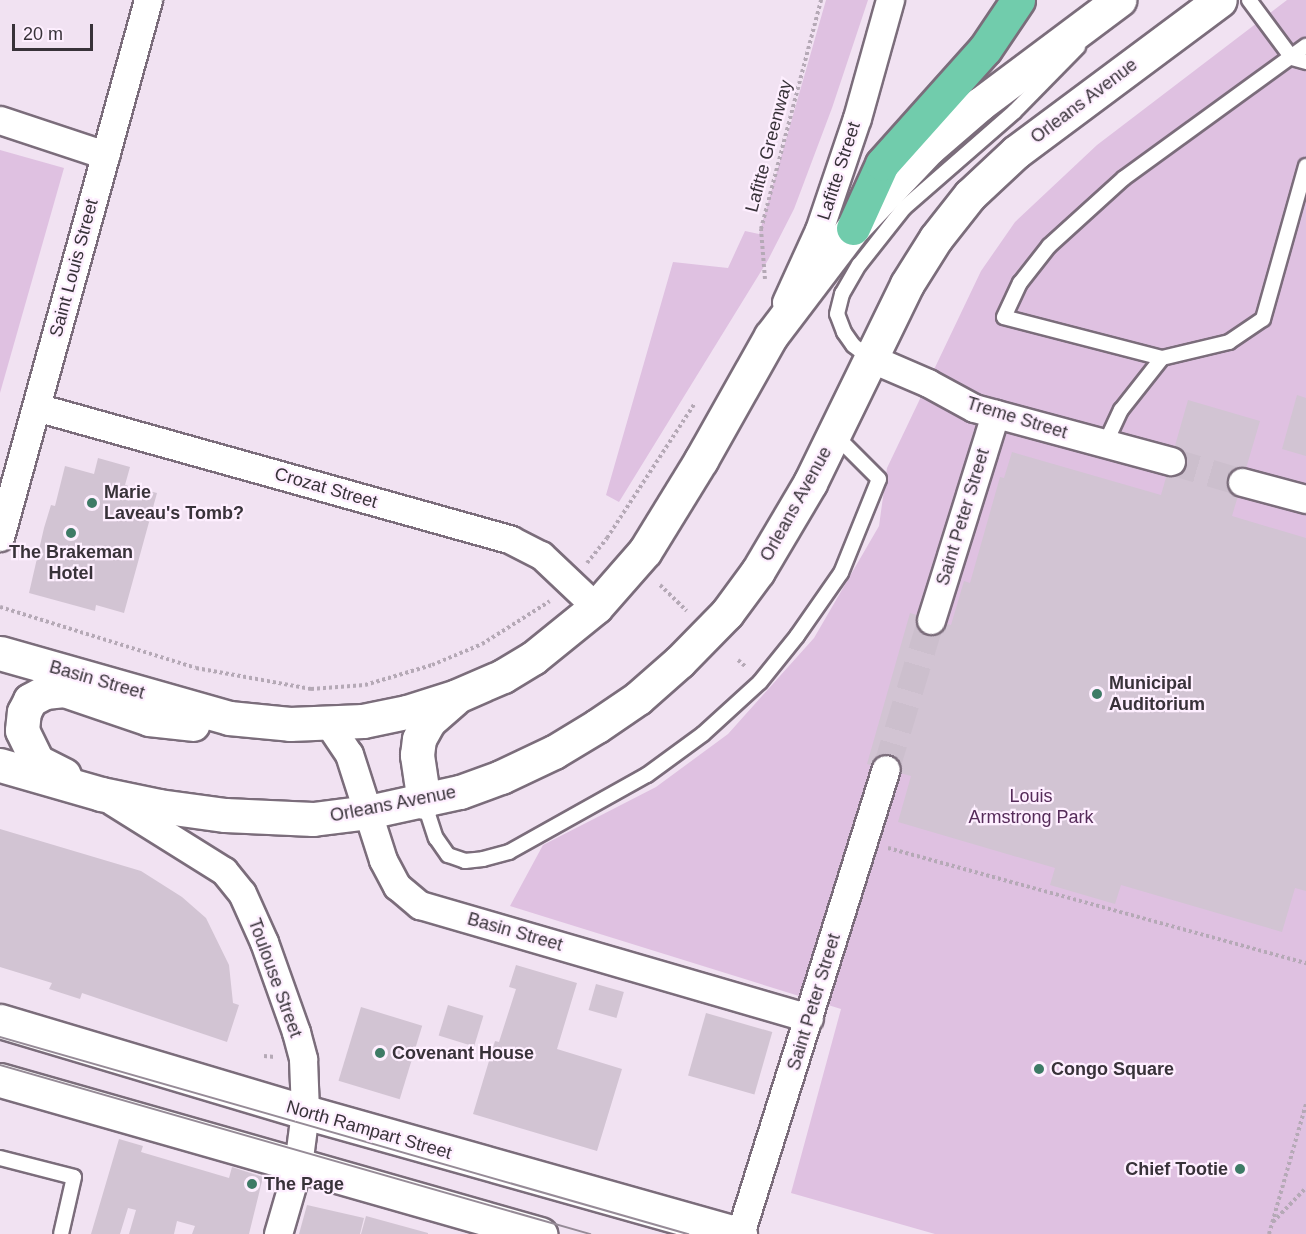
<!DOCTYPE html>
<html>
<head>
<meta charset="utf-8">
<style>
  body { margin:0 }
  #map { position:relative; width:1306px; height:1234px; overflow:hidden; background:#f1e2f2; font-family:Arial,sans-serif }
  div>[style] { position:absolute }
  [style*='--x'] { left:calc(var(--x)*1px); top:calc(var(--y)*1px); width:calc(var(--w)*1px); rotate:calc(var(--a)*1deg) }
  .green>* { inset:0; background:#dfc1e1 }
  .building>* { inset:0; background:#d2c4d3; transform-origin:0 0 }
  .street-tunnel>* { height:27px; margin-top:-13.5px; transform-origin:0; background:repeating-linear-gradient(90deg,#ccbfcd 0 27px,transparent 0 41px) }
  .path>* { height:4px; margin-top:-2px; transform-origin:0; background:repeating-linear-gradient(90deg,#b5a9b6 0 3px,transparent 0 6px) }
  .roads { filter:drop-shadow(2px 0 #7b6d7b) drop-shadow(-2px 0 #7b6d7b) drop-shadow(0 2px #7b6d7b) drop-shadow(0 -2px #7b6d7b) }
  .lane>* { height:14px; margin:-7px; padding:0 7px; transform-origin:7px; border-radius:7px; background:#fff }
  .street>* { height:27px; margin:-13.5px; padding:0 13.5px; transform-origin:13.5px; border-radius:13.5px; background:#fff }
  .secondary>* { height:33px; margin:-16.5px; padding:0 16.5px; transform-origin:16.5px; border-radius:16.5px; background:#fff }
  .highway>* { height:33px; margin:-16.5px; padding:0 16.5px; transform-origin:16.5px; border-radius:16.5px; background:#71ccac }
  .tram>* { height:1.5px; margin:-0.75px; padding:0 0.75px; transform-origin:0.75px; border-radius:0.75px; background:#968b97 }
  .dots>* { width:16px; height:16px; translate:-50% -50%; box-sizing:border-box; border:3px solid #feefff; border-radius:50% }
  span { translate:-50% -50%; white-space:nowrap; text-align:center; line-height:1.15; -webkit-text-stroke:4.5px #feefff; paint-order:stroke }
  .street-label { font-size:18px; color:#383239 }
  .poi-label { font-size:18px; color:#383239; font-weight:700 }
  .left { translate:0 -50%; text-align:left }
  .right { translate:-100% -50%; text-align:right }
  .park-label { font-size:18px; color:#552a59 }
  .scale { position:absolute; left:12px; top:24px; width:81px; height:27px; box-sizing:border-box; border:3px solid #383239; border-top:0; padding-left:8px; font-size:18px; line-height:21px; white-space:nowrap; color:#383239; -webkit-text-stroke:4px #feefff; paint-order:stroke }
</style>
</head>
<body>
<div id="map">
  <div class="green">
    <div style="clip-path:polygon(826px 0,868px 0,832px 108px,794px 209px,768px 260px,619px 502px,606px 495px,673px 262px,728px 268px,745px 231px,759px 234px)"></div>
    <div style="clip-path:polygon(1287px 0,1306px 0,1306px 1234px,935px 1234px,791px 1193px,841px 1009px,510px 906px,543px 845px,656px 787px,728px 734px,814px 638px,879px 526px,887px 468px,981px 271px,1015px 222px,1097px 145px)"></div>
    <div style="clip-path:polygon(0 150px,64px 168px,0 393px)"></div>
  </div>
  <div class="building">
    <div style="clip-path:polygon(1297px 395px,1306px 398px,1306px 456px,1282px 449px)"></div>
    <div style="clip-path:polygon(1188px 400px,1260px 421px,1232px 516px,1306px 538px,1306px 891px,1295px 888px,1282px 932px,1121px 885px,1115px 904px,1050px 885px,1055px 868px,898px 822px,911px 776px,867px 764px,910px 613px,951px 625px,964px 581px,970px 583px,1000px 477px,1004px 478px,1012px 452px,1161px 495px)"></div>
    <div style="clip-path:polygon(98px 458px,130px 467px,125px 485px,157px 493px,124px 613px,96px 605px,95px 611px,29px 593px,44px 528px,51px 505px,55px 506px,65px 466px,94px 474px)"></div>
    <div style="clip-path:polygon(0 829px,141px 871px,182px 897px,206px 918px,229px 965px,233px 1003px,239px 1005px,227px 1042px,82px 993px,80px 999px,49px 989px,52px 983px,0 967px)"></div>
    <div style="clip-path:polygon(516px 965px,577px 983px,557px 1049px,622px 1069px,597px 1151px,473px 1114px,495px 1041px,499px 1042px,516px 989px,509px 987px)"></div>
    <div style="left:596px;top:984px;width:29px;height:27px;rotate:16deg"></div>
    <div style="left:448px;top:1005px;width:37px;height:32px;rotate:17deg"></div>
    <div style="left:361px;top:1007px;width:64px;height:77px;rotate:17deg"></div>
    <div style="left:706px;top:1013px;width:69px;height:65px;rotate:16deg"></div>
    <div style="clip-path:polygon(119px 1139px,143px 1146px,141px 1152px,229px 1178px,232px 1167px,263px 1177px,249px 1234px,192px 1234px,195px 1226px,177px 1221px,174px 1234px,129px 1234px,136px 1210px,128px 1208px,120px 1234px,91px 1234px)"></div>
    <div style="clip-path:polygon(307px 1205px,364px 1218px,360px 1234px,299px 1234px)"></div>
    <div style="clip-path:polygon(366px 1216px,428px 1233px,428px 1234px,361px 1234px)"></div>
  </div>
  <div class="street-tunnel">
    <div style="--x:1171;--y:461;--w:74;--a:16.5"></div>
    <div style="--x:886;--y:769;--w:156;--a:-73.2"></div>
  </div>
  <div class="path">
    <div style="--x:765;--y:279;--w:50;--a:-94.6"></div>
    <div style="--x:761;--y:229;--w:237;--a:-75.3"></div>
    <div style="--x:587;--y:563;--w:32;--a:-51"></div>
    <div style="--x:607;--y:538;--w:161;--a:-56.9"></div>
    <div style="--x:660;--y:585;--w:37;--a:44"></div>
    <div style="--x:0;--y:607;--w:205;--a:17.3"></div>
    <div style="--x:196;--y:668;--w:117;--a:10.3"></div>
    <div style="--x:311;--y:689;--w:54;--a:-4.2"></div>
    <div style="--x:365;--y:685;--w:70;--a:-16.6"></div>
    <div style="--x:432;--y:665;--w:54;--a:-22.8"></div>
    <div style="--x:482;--y:644;--w:80;--a:-32.3"></div>
    <div style="--x:738;--y:660;--w:11;--a:41"></div>
    <div style="--x:888;--y:848;--w:434;--a:15.4"></div>
    <div style="--x:264;--y:1056;--w:11;--a:5"></div>
    <div style="--x:1273;--y:1222;--w:47;--a:-45.9"></div>
    <div style="--x:1269;--y:1234;--w:135;--a:-74.1"></div>
  </div>
  <div class="roads">
    <div class="lane">
      <div style="--x:1249;--y:0;--w:72;--a:53.4"></div>
      <div style="--x:1292;--y:58;--w:15;--a:16"></div>
      <div style="--x:870;--y:358;--w:21;--a:-143"></div>
      <div style="--x:853;--y:345;--w:16;--a:-125"></div>
      <div style="--x:844;--y:332;--w:19;--a:-111"></div>
      <div style="--x:837;--y:314;--w:21;--a:-76"></div>
      <div style="--x:842;--y:294;--w:34;--a:-60"></div>
      <div style="--x:859;--y:265;--w:73;--a:-51.7"></div>
      <div style="--x:904;--y:208;--w:147;--a:-41.1"></div>
      <div style="--x:1015;--y:111;--w:90;--a:-45.5"></div>
      <div style="--x:1162;--y:358;--w:69;--a:-13.4"></div>
      <div style="--x:1229;--y:342;--w:41;--a:-34.1"></div>
      <div style="--x:1263;--y:319;--w:159;--a:-74.3"></div>
      <div style="--x:1105;--y:444;--w:38;--a:-65"></div>
      <div style="--x:1121;--y:410;--w:66;--a:-51.7"></div>
      <div style="--x:1162;--y:358;--w:163;--a:-165.5"></div>
      <div style="--x:1004;--y:317;--w:38;--a:-65"></div>
      <div style="--x:1020;--y:283;--w:47;--a:-51.9"></div>
      <div style="--x:1049;--y:246;--w:101;--a:-42.2"></div>
      <div style="--x:1124;--y:178;--w:225;--a:-36"></div>
      <div style="--x:424;--y:802;--w:38;--a:72"></div>
      <div style="--x:436;--y:838;--w:21;--a:55"></div>
      <div style="--x:448;--y:855;--w:18;--a:19"></div>
      <div style="--x:465;--y:861;--w:18;--a:-6"></div>
      <div style="--x:483;--y:859;--w:27;--a:-15"></div>
      <div style="--x:509;--y:852;--w:158;--a:-29.2"></div>
      <div style="--x:647;--y:775;--w:69;--a:-36.2"></div>
      <div style="--x:703;--y:734;--w:77;--a:-42.4"></div>
      <div style="--x:760;--y:682;--w:59;--a:-51.2"></div>
      <div style="--x:797;--y:636;--w:77;--a:-55.1"></div>
      <div style="--x:841;--y:573;--w:101;--a:-68"></div>
      <div style="--x:879;--y:479;--w:64;--a:-135"></div>
      <div style="--x:0;--y:1158;--w:76;--a:14.4"></div>
      <div style="--x:74;--y:1177;--w:58;--a:102.8"></div>
    </div>
    <div class="street">
      <div style="--x:0;--y:120;--w:111;--a:18.4"></div>
      <div style="--x:786;--y:302;--w:79;--a:-65.4"></div>
      <div style="--x:819;--y:230;--w:118;--a:-71.3"></div>
      <div style="--x:857;--y:118;--w:123;--a:-74.4"></div>
      <div style="--x:870;--y:358;--w:63;--a:23.3"></div>
      <div style="--x:928;--y:383;--w:52;--a:28.5"></div>
      <div style="--x:974;--y:408;--w:204;--a:15.1"></div>
      <div style="--x:36;--y:407;--w:493;--a:15.6"></div>
      <div style="--x:511;--y:540;--w:34;--a:27"></div>
      <div style="--x:541;--y:555;--w:76;--a:43.4"></div>
      <div style="--x:1242;--y:482;--w:66;--a:14.9"></div>
      <div style="--x:0;--y:537;--w:557;--a:-74.59"></div>
      <div style="--x:931;--y:620;--w:216;--a:-72.7"></div>
      <div style="--x:328;--y:723;--w:37;--a:56"></div>
      <div style="--x:349;--y:754;--w:111;--a:72.2"></div>
      <div style="--x:383;--y:860;--w:30;--a:62"></div>
      <div style="--x:397;--y:886;--w:30;--a:40"></div>
      <div style="--x:420;--y:905;--w:405;--a:16.2"></div>
      <div style="--x:112;--y:801;--w:132;--a:32"></div>
      <div style="--x:224;--y:871;--w:28;--a:51"></div>
      <div style="--x:242;--y:893;--w:54;--a:65.8"></div>
      <div style="--x:264;--y:942;--w:96;--a:70.4"></div>
      <div style="--x:296;--y:1032;--w:28;--a:75"></div>
      <div style="--x:303;--y:1059;--w:53;--a:87.8"></div>
      <div style="--x:305;--y:1112;--w:53;--a:97.5"></div>
      <div style="--x:298;--y:1165;--w:72;--a:106.2"></div>
      <div style="--x:740;--y:1234;--w:487;--a:-72.6"></div>
    </div>
    <div class="secondary">
      <div style="--x:0;--y:653;--w:238;--a:15.8"></div>
      <div style="--x:229;--y:718;--w:61;--a:5.6"></div>
      <div style="--x:290;--y:724;--w:73;--a:-2.4"></div>
      <div style="--x:363;--y:721;--w:45;--a:-11.6"></div>
      <div style="--x:407;--y:712;--w:52;--a:-17.7"></div>
      <div style="--x:457;--y:696;--w:50;--a:-23.5"></div>
      <div style="--x:503;--y:676;--w:35;--a:-31"></div>
      <div style="--x:533;--y:658;--w:81;--a:-39"></div>
      <div style="--x:596;--y:607;--w:74;--a:-48.8"></div>
      <div style="--x:645;--y:551;--w:107;--a:-58.4"></div>
      <div style="--x:701;--y:460;--w:142;--a:-60.6"></div>
      <div style="--x:771;--y:336;--w:136;--a:-52.8"></div>
      <div style="--x:853;--y:228;--w:110;--a:-46.5"></div>
      <div style="--x:929;--y:148;--w:67;--a:-40.8"></div>
      <div style="--x:980;--y:104;--w:174;--a:-36.8"></div>
      <div style="--x:0;--y:765;--w:105;--a:16"></div>
      <div style="--x:101;--y:794;--w:59;--a:11.7"></div>
      <div style="--x:159;--y:806;--w:67;--a:7.8"></div>
      <div style="--x:225;--y:815;--w:88;--a:2.6"></div>
      <div style="--x:313;--y:819;--w:55;--a:-7.3"></div>
      <div style="--x:368;--y:812;--w:94;--a:-12.3"></div>
      <div style="--x:460;--y:792;--w:44;--a:-20.1"></div>
      <div style="--x:501;--y:777;--w:59;--a:-25.3"></div>
      <div style="--x:554;--y:752;--w:50;--a:-31.2"></div>
      <div style="--x:597;--y:726;--w:50;--a:-34.3"></div>
      <div style="--x:638;--y:698;--w:55;--a:-41.3"></div>
      <div style="--x:679;--y:662;--w:69;--a:-45.6"></div>
      <div style="--x:727;--y:613;--w:52;--a:-53.6"></div>
      <div style="--x:758;--y:571;--w:102;--a:-59.4"></div>
      <div style="--x:810;--y:483;--w:221;--a:-64"></div>
      <div style="--x:907;--y:284;--w:54;--a:-57.8"></div>
      <div style="--x:936;--y:238;--w:55;--a:-51.7"></div>
      <div style="--x:970;--y:195;--w:63;--a:-43.1"></div>
      <div style="--x:1016;--y:152;--w:254;--a:-36.7"></div>
      <div style="--x:64;--y:775;--w:30;--a:-153"></div>
      <div style="--x:37;--y:761;--w:34;--a:-116"></div>
      <div style="--x:22;--y:730;--w:18;--a:-84"></div>
      <div style="--x:24;--y:712;--w:13;--a:-63"></div>
      <div style="--x:30;--y:700;--w:17;--a:-28"></div>
      <div style="--x:45;--y:692;--w:19;--a:-6"></div>
      <div style="--x:64;--y:690;--w:90;--a:18.8"></div>
      <div style="--x:149;--y:719;--w:44;--a:6.5"></div>
      <div style="--x:424;--y:802;--w:48;--a:-98.5"></div>
      <div style="--x:417;--y:755;--w:16;--a:-83"></div>
      <div style="--x:419;--y:739;--w:21;--a:-61"></div>
      <div style="--x:429;--y:721;--w:33;--a:-41"></div>
      <div style="--x:0;--y:1021;--w:318;--a:16.6"></div>
      <div style="--x:305;--y:1112;--w:452;--a:15.7"></div>
      <div style="--x:0;--y:1080;--w:562;--a:15.92"></div>
    </div>
    <div class="highway">
      <div style="--x:853;--y:228;--w:70;--a:-65.6"></div>
      <div style="--x:882;--y:164;--w:154;--a:-48.2"></div>
      <div style="--x:985;--y:49;--w:59;--a:-56"></div>
    </div>
  </div>
  <div class="tram">
    <div style="--x:0;--y:1037;--w:716;--a:15.98"></div>
    <div style="--x:0;--y:1065;--w:614;--a:15.98"></div>
  </div>
  <div class="dots">
    <div style="left:92px;top:503px;background:#3e7b66"></div>
    <div style="left:71px;top:533px;background:#3e7b66"></div>
    <div style="left:1097px;top:694px;background:#3e7b66"></div>
    <div style="left:380px;top:1053px;background:#3e7b66"></div>
    <div style="left:1039px;top:1069px;background:#3e7b66"></div>
    <div style="left:1240px;top:1169px;background:#3e7b66"></div>
    <div style="left:252px;top:1184px;background:#3e7b66"></div>
  </div>
  <div class="street-label">
    <span style="left:1084px;top:101px;rotate:-37deg">Orleans Avenue</span>
    <span style="left:769px;top:146px;rotate:-75deg">Lafitte Greenway</span>
    <span style="left:839px;top:171px;rotate:-72deg">Lafitte Street</span>
    <span style="left:74px;top:268px;rotate:-75deg">Saint Louis Street</span>
    <span style="left:1017px;top:418px;rotate:17deg">Treme Street</span>
    <span style="left:326px;top:488px;rotate:16deg">Crozat Street</span>
    <span style="left:796px;top:504px;rotate:-61deg">Orleans Avenue</span>
    <span style="left:963px;top:517px;rotate:-73deg">Saint Peter Street</span>
    <span style="left:97px;top:680px;rotate:16deg">Basin Street</span>
    <span style="left:393px;top:804px;rotate:-11deg">Orleans Avenue</span>
    <span style="left:515px;top:932px;rotate:16deg">Basin Street</span>
    <span style="left:275px;top:978px;rotate:70deg">Toulouse Street</span>
    <span style="left:814px;top:1002px;rotate:-73deg">Saint Peter Street</span>
    <span style="left:369px;top:1130px;rotate:16deg">North Rampart Street</span>
  </div>
  <div class="poi-label">
    <span class="left" style="left:104px;top:503px">Marie<br>Laveau's Tomb?</span>
    <span style="left:71px;top:563px">The Brakeman<br>Hotel</span>
    <span class="left" style="left:1109px;top:694px">Municipal<br>Auditorium</span>
    <span class="left" style="left:392px;top:1053px">Covenant House</span>
    <span class="left" style="left:1051px;top:1069px">Congo Square</span>
    <span class="right" style="left:1228px;top:1169px">Chief Tootie</span>
    <span class="left" style="left:264px;top:1184px">The Page</span>
  </div>
  <div class="park-label">
    <span style="left:1031px;top:807px">Louis<br>Armstrong Park</span>
  </div>
  <div class="scale">20 m</div>
</div>
</body>
</html>
